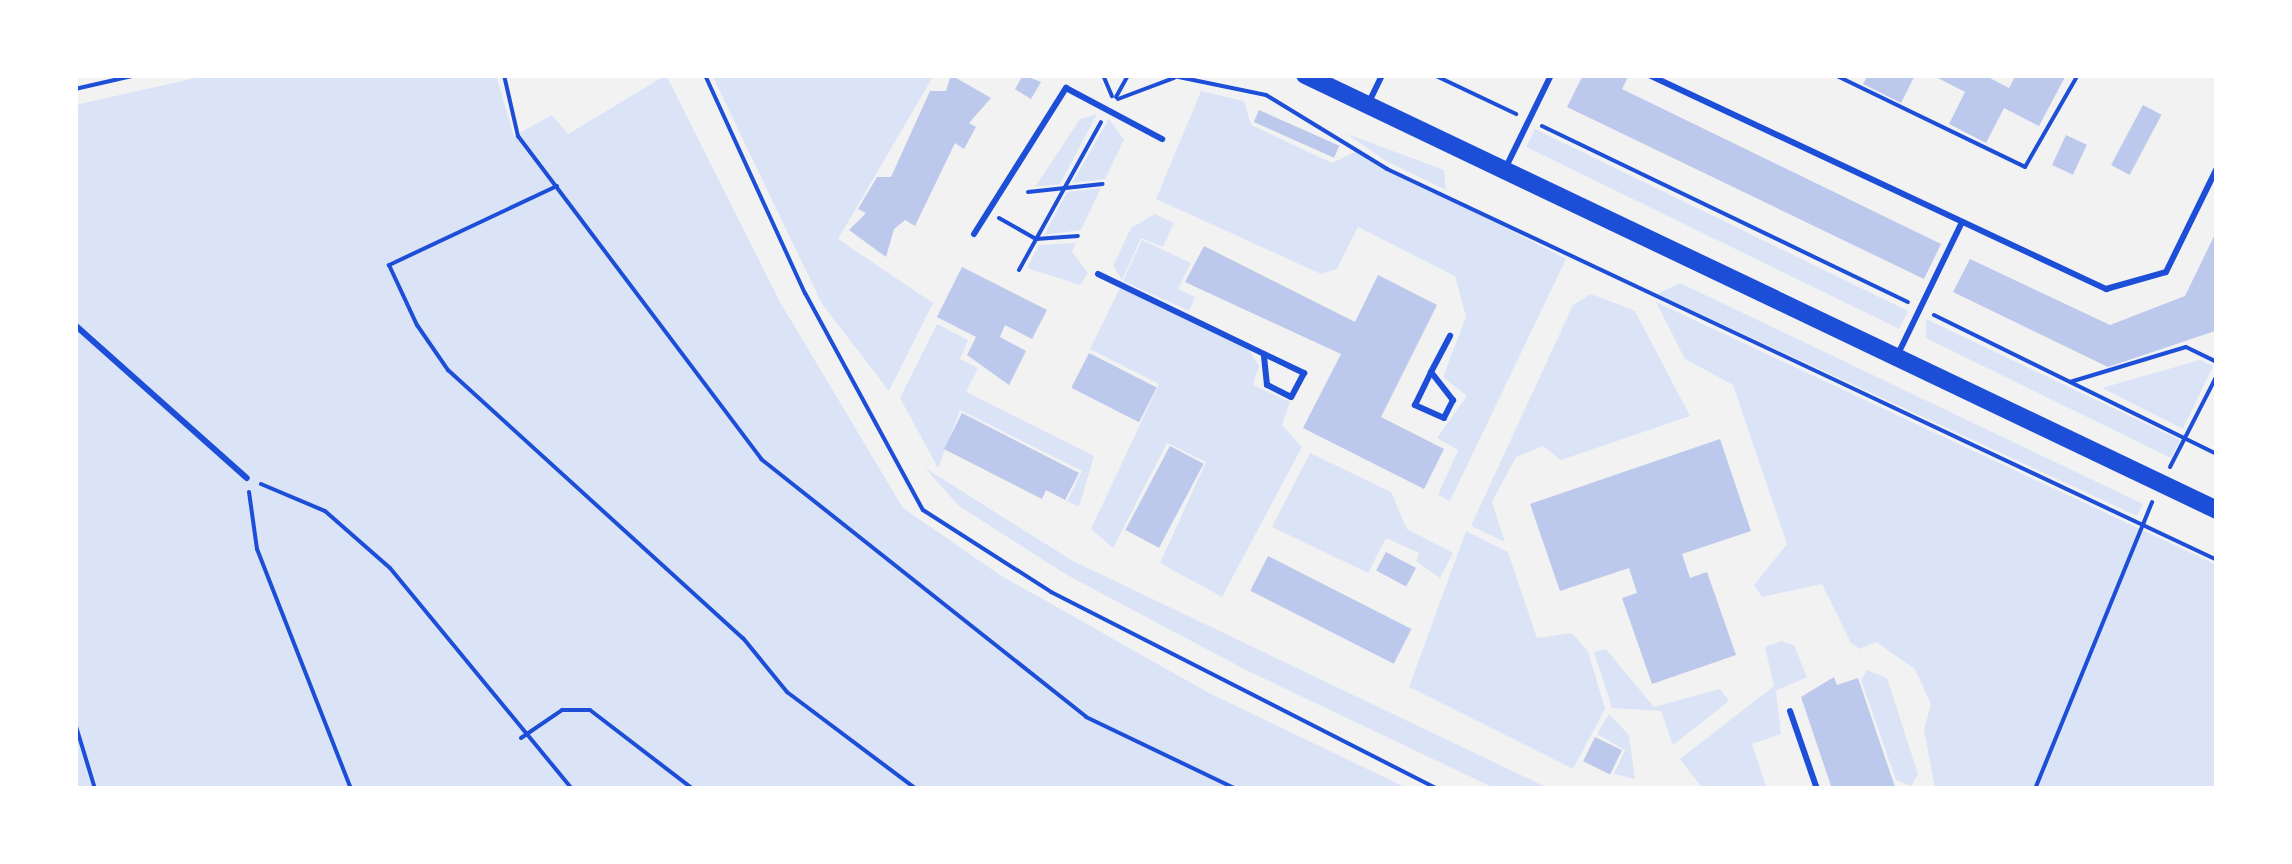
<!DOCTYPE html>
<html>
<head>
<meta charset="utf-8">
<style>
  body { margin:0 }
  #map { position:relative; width:2292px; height:864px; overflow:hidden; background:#f2f2f2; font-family:Barlow,sans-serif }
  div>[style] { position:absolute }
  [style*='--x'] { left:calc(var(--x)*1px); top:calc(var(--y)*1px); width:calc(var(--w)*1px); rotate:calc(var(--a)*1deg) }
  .green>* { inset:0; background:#dbe4f7; transform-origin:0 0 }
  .building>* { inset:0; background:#bdc9ec; transform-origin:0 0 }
  .path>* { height:4px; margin:-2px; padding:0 2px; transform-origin:2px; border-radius:2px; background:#1d4ed8 }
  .service>* { height:6px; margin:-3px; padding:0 3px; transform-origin:3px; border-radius:3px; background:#1d4ed8 }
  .secondary>* { height:18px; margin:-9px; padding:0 9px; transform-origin:9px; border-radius:9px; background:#1d4ed8 }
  span { translate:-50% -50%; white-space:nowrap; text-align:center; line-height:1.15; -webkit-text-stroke:8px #fff; paint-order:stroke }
  .frame { position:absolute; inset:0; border:78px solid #fff; pointer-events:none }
</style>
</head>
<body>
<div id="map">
  <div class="green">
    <div style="clip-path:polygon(209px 75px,496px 75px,514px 136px,552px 115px,568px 134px,666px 75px,780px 302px,903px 508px,1000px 575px,1209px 693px,1409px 789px,75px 789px,75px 105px)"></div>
    <div style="clip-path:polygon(712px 75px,934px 75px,838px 239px,933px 303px,889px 391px,822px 304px)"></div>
    <div style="clip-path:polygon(1201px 91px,1244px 101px,1251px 125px,1332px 163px,1357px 151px,1566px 259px,1450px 501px,1438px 495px,1458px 450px,1437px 438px,1467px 396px,1443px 377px,1466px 317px,1455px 276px,1358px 227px,1337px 269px,1321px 274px,1156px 199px)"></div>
    <div style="clip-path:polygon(1097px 114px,1060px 184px,1035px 187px,1080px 119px)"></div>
    <div style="clip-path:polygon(1109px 119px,1124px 140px,1105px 179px,1072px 183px)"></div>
    <div style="left:1535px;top:129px;width:415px;height:20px;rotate:26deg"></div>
    <div style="clip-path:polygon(1347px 134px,1444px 170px,1446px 190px,1386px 161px)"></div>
    <div style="clip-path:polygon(1101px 188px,1081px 230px,1044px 235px,1067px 192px)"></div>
    <div style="clip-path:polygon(1155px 214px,1174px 223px,1163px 247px,1141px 238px,1122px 280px,1113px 266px,1131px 228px)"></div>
    <div style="clip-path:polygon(1142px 240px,1191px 263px,1178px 289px,1195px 297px,1189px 311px,1123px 281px)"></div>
    <div style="clip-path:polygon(1076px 243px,1072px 252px,1088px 273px,1080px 285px,1027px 268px,1039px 245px)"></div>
    <div style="clip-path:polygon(1680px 283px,2143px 504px,2137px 516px,1657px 294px)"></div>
    <div style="clip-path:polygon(1120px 288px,1249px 350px,1259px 366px,1253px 385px,1290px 402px,1282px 425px,1302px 447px,1222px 597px,1160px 563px,1206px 462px,1167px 443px,1113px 548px,1091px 529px,1159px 384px,1090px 349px)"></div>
    <div style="clip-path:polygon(1591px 294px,1635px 311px,1690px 416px,1561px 460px,1543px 446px,1516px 457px,1492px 502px,1505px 542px,1471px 526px,1573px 305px)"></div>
    <div style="clip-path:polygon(1656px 302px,2217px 565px,2217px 789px,1935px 789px,1924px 730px,1931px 704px,1915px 669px,1876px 642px,1860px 649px,1851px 643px,1822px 584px,1762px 597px,1754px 585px,1787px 544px,1733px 385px,1685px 359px)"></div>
    <div style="clip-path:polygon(1926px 319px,2180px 440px,2171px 458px,1926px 338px)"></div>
    <div style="clip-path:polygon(937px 324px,968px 340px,960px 359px,978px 368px,966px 392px,1094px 456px,1079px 507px,1067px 501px,1082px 471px,960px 410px,938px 468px,900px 398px)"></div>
    <div style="clip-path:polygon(2200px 360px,2213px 366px,2183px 429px,2102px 388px)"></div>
    <div style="clip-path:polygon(1310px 453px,1391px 492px,1407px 529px,1453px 553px,1440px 578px,1416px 561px,1419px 553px,1386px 538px,1368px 573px,1272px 527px)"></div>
    <div style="clip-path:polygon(925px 468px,1073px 561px,1550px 789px,1496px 789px,1244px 669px,1067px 575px,959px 506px)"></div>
    <div style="clip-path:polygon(1466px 531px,1508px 552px,1537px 638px,1572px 633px,1588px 651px,1605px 709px,1573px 769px,1409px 687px)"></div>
    <div style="clip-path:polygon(1781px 641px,1794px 645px,1807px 677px,1776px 691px,1781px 734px,1752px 744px,1766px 786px,1703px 789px,1680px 759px,1774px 686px,1765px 647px)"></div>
    <div style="clip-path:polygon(1606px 649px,1654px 707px,1720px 689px,1729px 701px,1673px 745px,1661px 711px,1612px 708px,1594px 652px)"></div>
    <div style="clip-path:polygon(1867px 670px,1887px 678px,1918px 774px,1911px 786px,1896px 780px,1861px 680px)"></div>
    <div style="clip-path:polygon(1609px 714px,1629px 735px,1635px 779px,1614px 774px,1625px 750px,1597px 734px)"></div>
  </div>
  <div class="building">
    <div style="clip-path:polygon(951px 75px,991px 98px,969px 123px,976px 127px,964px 149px,955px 143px,915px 226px,905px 220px,894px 229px,886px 257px,849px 230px,866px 213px,858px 209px,877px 177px,891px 177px,930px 91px,946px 91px)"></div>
    <div style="clip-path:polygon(1023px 75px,1041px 82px,1031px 99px,1015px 89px)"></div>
    <div style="clip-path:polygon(1583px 75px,1629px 75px,1622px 89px,1941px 244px,1924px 279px,1567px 107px)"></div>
    <div style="clip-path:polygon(1868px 75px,1915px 75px,1901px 103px,1863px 84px)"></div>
    <div style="clip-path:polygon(1932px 75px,1984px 75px,2009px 88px,2016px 75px,2066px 75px,2039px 126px,2004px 108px,1986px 143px,1949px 124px,1965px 92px)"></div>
    <div style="left:2143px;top:105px;width:21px;height:68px;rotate:28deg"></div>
    <div style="left:1259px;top:110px;width:88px;height:13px;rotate:24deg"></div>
    <div style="left:2066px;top:135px;width:23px;height:33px;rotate:25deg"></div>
    <div style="clip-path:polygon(2217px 230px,2215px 331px,2108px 367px,1953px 292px,1970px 259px,2110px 325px,2185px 296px)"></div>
    <div style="clip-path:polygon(1204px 246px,1355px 322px,1378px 275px,1437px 305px,1381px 417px,1444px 449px,1424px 489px,1303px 428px,1341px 354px,1185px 282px)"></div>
    <div style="clip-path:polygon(962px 267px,1047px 310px,1032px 339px,1005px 325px,1000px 337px,1026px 351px,1009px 385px,967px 355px,976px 337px,937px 317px)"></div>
    <div style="left:1089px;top:353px;width:76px;height:39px;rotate:27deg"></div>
    <div style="clip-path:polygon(962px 413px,1079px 473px,1065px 500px,1046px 490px,1042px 499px,944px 449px)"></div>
    <div style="clip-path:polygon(1720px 439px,1751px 531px,1682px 554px,1690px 578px,1707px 572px,1736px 655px,1652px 684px,1622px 598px,1637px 593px,1629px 568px,1560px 591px,1530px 504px)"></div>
    <div style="left:1170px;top:446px;width:38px;height:95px;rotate:28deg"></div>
    <div style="left:1386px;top:552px;width:34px;height:21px;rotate:28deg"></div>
    <div style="left:1268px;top:556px;width:161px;height:39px;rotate:27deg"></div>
    <div style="clip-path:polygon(1834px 677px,1837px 685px,1858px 678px,1895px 787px,1832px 789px,1801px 697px)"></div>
    <div style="left:1595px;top:737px;width:30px;height:27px;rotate:26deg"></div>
  </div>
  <div class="path">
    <div style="--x:504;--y:75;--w:63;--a:77.1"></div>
    <div style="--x:518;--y:136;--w:404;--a:53"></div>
    <div style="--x:761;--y:459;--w:415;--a:38.4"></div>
    <div style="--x:1086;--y:717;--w:166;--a:25.6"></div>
    <div style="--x:705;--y:75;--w:240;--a:65.4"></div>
    <div style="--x:805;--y:293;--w:247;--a:61.5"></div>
    <div style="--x:923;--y:510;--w:152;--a:32.6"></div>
    <div style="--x:1051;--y:592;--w:434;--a:27"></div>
    <div style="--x:1103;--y:75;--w:23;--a:67"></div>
    <div style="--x:1169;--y:75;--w:99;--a:11.7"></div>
    <div style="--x:1266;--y:95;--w:142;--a:31.4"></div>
    <div style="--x:1387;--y:169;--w:917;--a:25.22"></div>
    <div style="--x:1434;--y:75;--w:91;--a:25.4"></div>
    <div style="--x:1835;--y:75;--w:211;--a:25.8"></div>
    <div style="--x:2025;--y:167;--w:106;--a:-60.1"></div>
    <div style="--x:75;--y:89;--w:63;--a:-12.9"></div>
    <div style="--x:1116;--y:97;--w:25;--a:-61"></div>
    <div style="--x:1118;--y:99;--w:60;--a:-20.6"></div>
    <div style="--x:1542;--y:126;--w:406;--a:25.7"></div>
    <div style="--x:557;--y:186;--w:186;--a:154.8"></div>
    <div style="--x:389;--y:265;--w:66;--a:65"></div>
    <div style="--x:417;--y:325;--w:55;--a:55.4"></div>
    <div style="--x:448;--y:370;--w:399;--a:42.3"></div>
    <div style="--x:743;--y:638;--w:70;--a:50.8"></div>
    <div style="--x:787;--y:692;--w:161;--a:36.9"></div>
    <div style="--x:1028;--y:192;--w:75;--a:-6.1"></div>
    <div style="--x:999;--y:218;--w:43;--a:29.6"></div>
    <div style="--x:1036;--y:239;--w:42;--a:-4.1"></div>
    <div style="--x:1019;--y:270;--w:169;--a:-61"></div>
    <div style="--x:1934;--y:315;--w:315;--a:26.2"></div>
    <div style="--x:2070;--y:382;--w:121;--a:-16.8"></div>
    <div style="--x:2186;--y:347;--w:34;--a:26"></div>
    <div style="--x:2170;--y:467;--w:103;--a:-62.9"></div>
    <div style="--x:261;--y:484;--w:69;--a:22.9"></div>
    <div style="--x:325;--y:511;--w:86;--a:41.2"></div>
    <div style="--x:390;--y:568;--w:286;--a:50.5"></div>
    <div style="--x:249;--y:492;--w:58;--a:82"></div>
    <div style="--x:257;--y:549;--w:258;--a:68.6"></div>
    <div style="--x:75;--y:723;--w:69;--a:73.1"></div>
    <div style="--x:521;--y:738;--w:50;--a:-34.3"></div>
    <div style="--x:562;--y:710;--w:28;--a:0"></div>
    <div style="--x:590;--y:710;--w:130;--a:37.5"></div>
    <div style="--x:2035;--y:789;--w:310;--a:-67.8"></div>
  </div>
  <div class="service">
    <div style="--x:1649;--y:75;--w:505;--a:25.09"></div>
    <div style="--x:2106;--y:289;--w:62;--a:-15.8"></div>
    <div style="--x:2166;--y:272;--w:116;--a:-63.9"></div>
    <div style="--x:1368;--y:104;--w:32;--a:-64"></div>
    <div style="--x:1505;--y:169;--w:105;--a:-63.9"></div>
    <div style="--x:974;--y:234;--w:173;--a:-57.8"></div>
    <div style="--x:1066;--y:88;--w:109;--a:28"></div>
    <div style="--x:1098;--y:274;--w:229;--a:25.7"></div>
    <div style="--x:1304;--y:373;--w:27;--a:118"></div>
    <div style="--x:1291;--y:397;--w:27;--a:-153"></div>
    <div style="--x:1267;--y:385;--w:31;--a:-96"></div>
    <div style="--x:75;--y:325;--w:230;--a:41.7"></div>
    <div style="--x:1897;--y:356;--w:149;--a:-64.1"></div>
    <div style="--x:1431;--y:372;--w:36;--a:52"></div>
    <div style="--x:1453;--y:400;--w:20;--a:117"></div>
    <div style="--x:1444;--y:418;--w:32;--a:-156"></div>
    <div style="--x:1415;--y:405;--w:37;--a:-64"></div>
    <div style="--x:1431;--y:372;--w:41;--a:-62.2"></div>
    <div style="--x:1790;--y:711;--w:83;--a:70.9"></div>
  </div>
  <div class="secondary">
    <div style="--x:1305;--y:75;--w:1010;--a:25.5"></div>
  </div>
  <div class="frame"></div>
</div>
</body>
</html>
